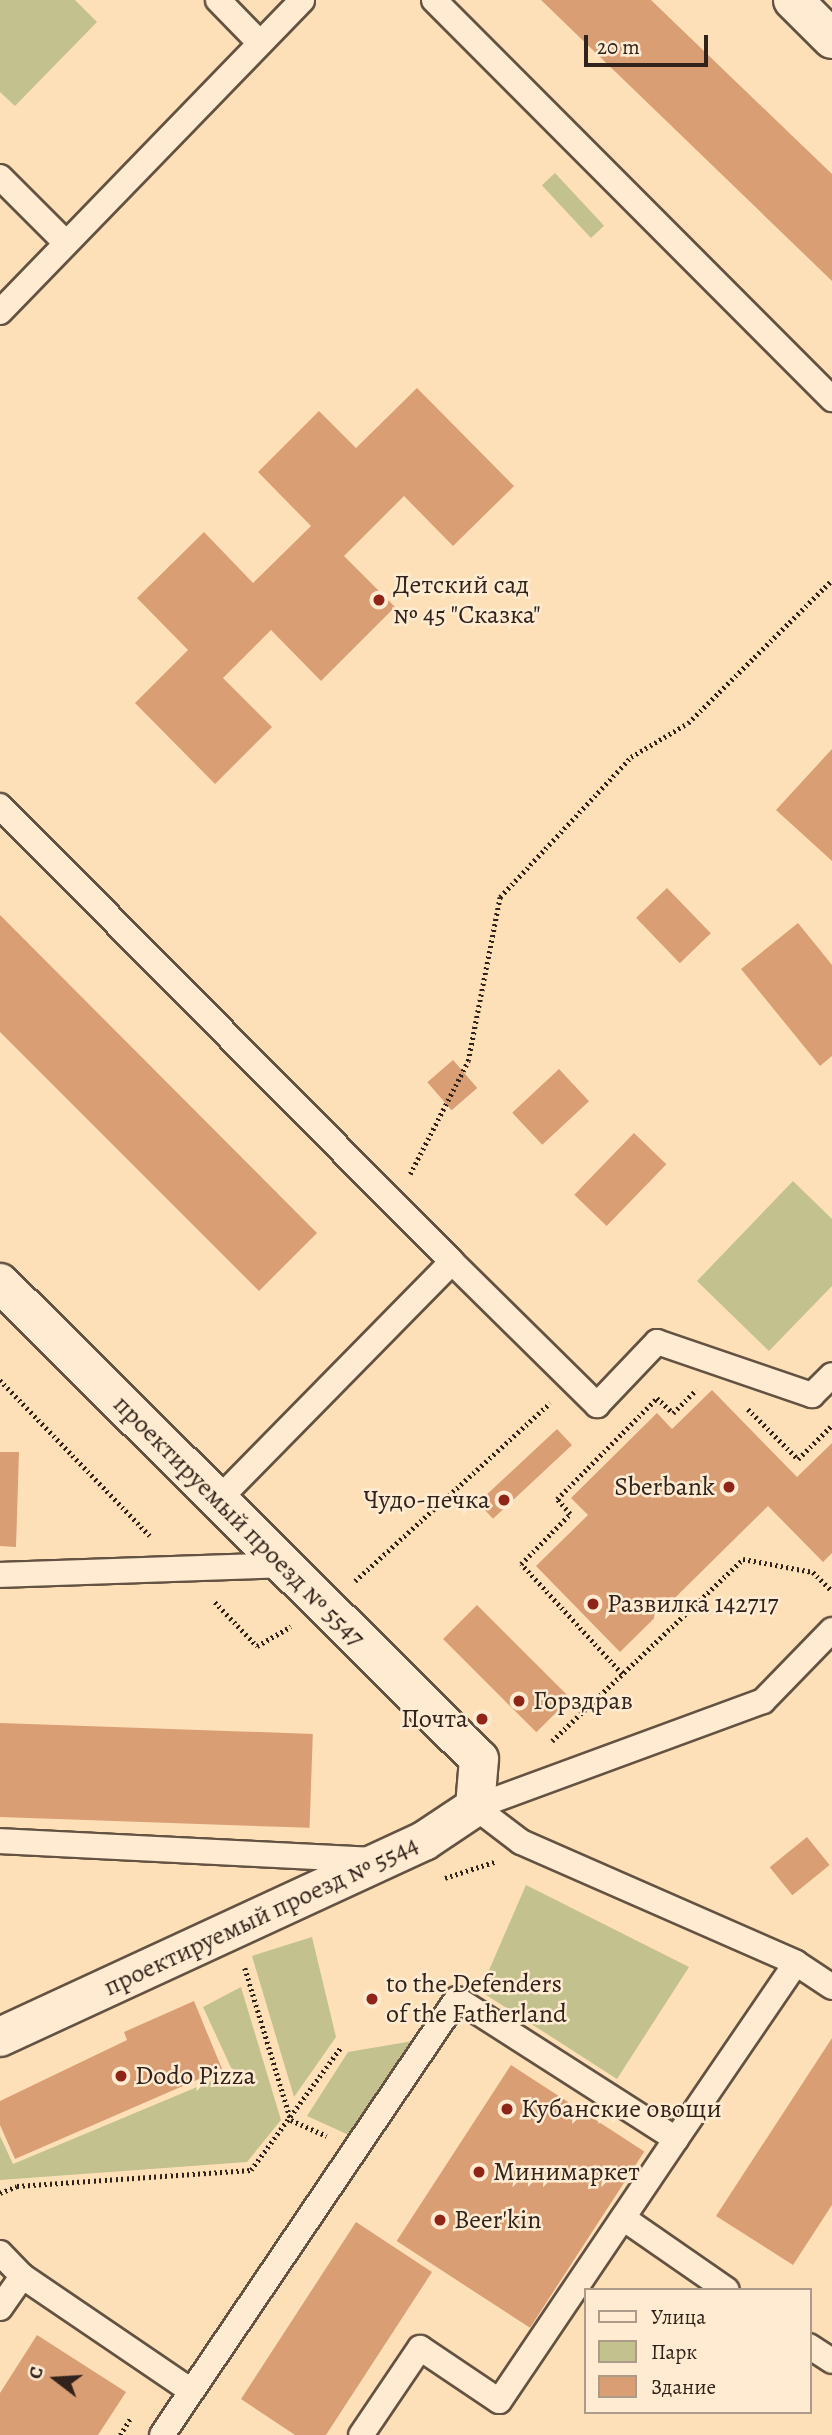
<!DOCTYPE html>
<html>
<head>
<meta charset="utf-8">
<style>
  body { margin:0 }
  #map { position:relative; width:832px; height:2435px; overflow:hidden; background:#fee0b8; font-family:Alegreya,serif }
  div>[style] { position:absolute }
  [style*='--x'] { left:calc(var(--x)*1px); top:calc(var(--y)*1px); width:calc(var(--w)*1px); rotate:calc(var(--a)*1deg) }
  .green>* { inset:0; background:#c3c18d; transform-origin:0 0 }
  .building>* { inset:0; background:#da9e75; transform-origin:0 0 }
  .path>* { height:4.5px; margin-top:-2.25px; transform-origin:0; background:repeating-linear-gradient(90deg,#31221b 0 2px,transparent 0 5.5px) }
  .roads { filter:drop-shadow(2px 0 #645242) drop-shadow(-2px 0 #645242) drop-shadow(0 2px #645242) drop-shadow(0 -2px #645242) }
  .service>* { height:24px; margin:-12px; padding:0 12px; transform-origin:12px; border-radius:12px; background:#feebd1 }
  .minor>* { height:38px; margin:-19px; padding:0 19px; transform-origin:19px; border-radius:19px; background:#feebd1 }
  .dots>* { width:19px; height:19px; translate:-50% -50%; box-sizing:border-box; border:4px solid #feebd1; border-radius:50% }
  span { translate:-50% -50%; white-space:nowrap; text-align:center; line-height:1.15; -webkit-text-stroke:5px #feebd1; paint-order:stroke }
  .poi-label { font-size:26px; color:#31221b }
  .left { translate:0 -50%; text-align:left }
  .right { translate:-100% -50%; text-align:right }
  .street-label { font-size:26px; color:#31221b }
  .legend { position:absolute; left:584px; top:2288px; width:228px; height:126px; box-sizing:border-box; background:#feebd1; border:2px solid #ac9b88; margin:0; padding:9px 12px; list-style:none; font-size:21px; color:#31221b }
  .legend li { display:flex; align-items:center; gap:14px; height:35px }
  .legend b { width:35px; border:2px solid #ac9b88 }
  .north { position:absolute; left:21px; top:2344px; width:70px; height:70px; -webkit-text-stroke:5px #feebd1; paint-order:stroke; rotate:287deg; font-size:19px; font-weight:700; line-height:28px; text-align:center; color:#31221b }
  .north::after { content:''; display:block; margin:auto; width:24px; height:32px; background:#31221b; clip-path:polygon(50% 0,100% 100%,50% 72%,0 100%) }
  .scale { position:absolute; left:584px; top:35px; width:124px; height:32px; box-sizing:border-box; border:4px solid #31221b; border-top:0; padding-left:9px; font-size:21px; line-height:24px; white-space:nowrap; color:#31221b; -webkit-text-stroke:5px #feebd1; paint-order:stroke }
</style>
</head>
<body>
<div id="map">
  <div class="green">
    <div style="clip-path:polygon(0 0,75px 0,97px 22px,15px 106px,0 92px)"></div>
    <div style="left:555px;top:173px;width:72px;height:18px;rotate:47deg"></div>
    <div style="clip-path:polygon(793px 1181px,832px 1219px,832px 1286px,769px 1351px,697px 1281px)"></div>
    <div style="clip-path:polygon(526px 1885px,689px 1967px,617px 2079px,480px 1991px)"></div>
    <div style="clip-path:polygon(312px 1937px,336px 2037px,294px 2097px,252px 1956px)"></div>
    <div style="clip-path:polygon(241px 1987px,281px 2120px,247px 2162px,0 2180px,0 2136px,13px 2164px,233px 2072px,203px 2007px)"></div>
    <div style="clip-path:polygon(413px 2041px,351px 2136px,307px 2116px,348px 2052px)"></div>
  </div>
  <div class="building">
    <div style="clip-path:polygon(541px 0,651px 0,832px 174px,832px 281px)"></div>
    <div style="clip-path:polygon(417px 388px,514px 486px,453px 546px,404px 496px,344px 556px,395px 607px,321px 681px,271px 630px,223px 678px,272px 727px,215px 784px,135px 703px,188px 650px,137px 598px,204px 532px,253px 583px,311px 526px,258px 472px,319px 411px,356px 448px)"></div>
    <div style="clip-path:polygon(832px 749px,832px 861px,776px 810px)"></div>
    <div style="left:667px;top:888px;width:63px;height:43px;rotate:46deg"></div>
    <div style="clip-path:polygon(0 915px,317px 1233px,259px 1291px,0 1032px)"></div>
    <div style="clip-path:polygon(798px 923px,832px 965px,832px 1056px,820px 1066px,741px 969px)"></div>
    <div style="left:453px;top:1060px;width:37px;height:34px;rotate:49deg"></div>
    <div style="left:559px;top:1069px;width:44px;height:64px;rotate:47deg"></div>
    <div style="left:634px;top:1133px;width:45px;height:86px;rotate:44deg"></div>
    <div style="clip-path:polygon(712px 1390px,797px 1477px,832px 1443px,832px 1553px,823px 1562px,768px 1506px,620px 1652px,536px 1566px,588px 1515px,571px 1498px,657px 1413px,672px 1429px)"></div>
    <div style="left:557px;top:1429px;width:22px;height:108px;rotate:47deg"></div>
    <div style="clip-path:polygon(0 1452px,19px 1452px,16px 1547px,0 1546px)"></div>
    <div style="left:477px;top:1605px;width:132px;height:48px;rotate:45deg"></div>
    <div style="left:0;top:1723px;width:313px;height:94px;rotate:2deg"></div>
    <div style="left:807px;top:1837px;width:36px;height:48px;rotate:51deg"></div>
    <div style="clip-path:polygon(194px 2001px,222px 2069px,15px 2159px,0 2125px,0 2101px,127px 2040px,124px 2032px)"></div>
    <div style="clip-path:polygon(832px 2038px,832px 2205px,793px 2265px,716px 2216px)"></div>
    <div style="left:511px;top:2065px;width:159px;height:210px;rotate:33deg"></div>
    <div style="clip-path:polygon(356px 2222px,432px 2272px,326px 2435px,295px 2435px,241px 2399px)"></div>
    <div style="clip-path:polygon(37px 2335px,126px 2392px,98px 2435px,0 2435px,0 2393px)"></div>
  </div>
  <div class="path">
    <div style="--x:410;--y:1174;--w:127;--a:-62.8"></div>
    <div style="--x:468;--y:1061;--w:167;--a:-79"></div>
    <div style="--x:500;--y:897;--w:192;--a:-46.9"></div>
    <div style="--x:631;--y:757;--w:66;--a:-30.8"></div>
    <div style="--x:688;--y:723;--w:203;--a:-44.8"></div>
    <div style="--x:0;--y:1380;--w:216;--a:46.1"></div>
    <div style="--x:748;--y:1409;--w:71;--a:45"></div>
    <div style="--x:798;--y:1459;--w:48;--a:-45"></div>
    <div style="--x:355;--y:1581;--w:264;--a:-42.4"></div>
    <div style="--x:215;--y:1602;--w:61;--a:46.3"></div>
    <div style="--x:257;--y:1646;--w:39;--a:-30"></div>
    <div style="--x:622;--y:1674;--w:149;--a:-132.6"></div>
    <div style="--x:521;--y:1564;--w:70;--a:-45.6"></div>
    <div style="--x:570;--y:1514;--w:20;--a:-131"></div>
    <div style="--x:557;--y:1499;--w:142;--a:-45.3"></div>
    <div style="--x:657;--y:1398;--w:22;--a:43"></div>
    <div style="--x:673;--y:1413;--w:33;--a:-45"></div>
    <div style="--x:552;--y:1741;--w:264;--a:-43.6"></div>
    <div style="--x:743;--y:1559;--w:71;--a:10.5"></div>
    <div style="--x:813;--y:1572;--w:27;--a:45"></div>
    <div style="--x:445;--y:1878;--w:52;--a:-18.1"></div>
    <div style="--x:245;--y:1968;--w:159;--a:73.2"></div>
    <div style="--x:291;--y:2120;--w:39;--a:24"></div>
    <div style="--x:0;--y:2193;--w:18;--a:-22"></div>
    <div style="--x:17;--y:2186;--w:235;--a:-3.9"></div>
    <div style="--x:251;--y:2170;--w:152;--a:-53.8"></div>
    <div style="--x:120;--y:2435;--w:19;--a:-58"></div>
  </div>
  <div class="roads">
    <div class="service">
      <div style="--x:218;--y:0;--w:60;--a:45.7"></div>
      <div style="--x:434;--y:0;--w:564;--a:45.07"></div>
      <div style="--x:0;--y:177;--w:93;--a:45"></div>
      <div style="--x:0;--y:312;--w:434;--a:-45.9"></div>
      <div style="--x:0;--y:806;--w:642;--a:45.25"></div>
      <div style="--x:218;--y:1500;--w:334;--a:-45.5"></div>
      <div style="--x:452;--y:1262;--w:204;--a:44.6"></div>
      <div style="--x:597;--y:1405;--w:87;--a:-46.4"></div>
      <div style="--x:657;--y:1342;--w:164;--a:18.9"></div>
      <div style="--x:812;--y:1395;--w:28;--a:-45"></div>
      <div style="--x:0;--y:1575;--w:284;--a:-2"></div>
      <div style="--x:475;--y:1807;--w:307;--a:-20.2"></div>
      <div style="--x:763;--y:1701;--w:99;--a:-45.8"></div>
      <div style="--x:475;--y:1807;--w:58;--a:37.3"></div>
      <div style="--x:521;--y:1842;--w:300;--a:23.7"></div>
      <div style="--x:0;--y:1841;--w:373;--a:2.9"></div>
      <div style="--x:676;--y:2139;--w:213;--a:-55.7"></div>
      <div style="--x:796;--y:1963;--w:43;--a:33.7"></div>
      <div style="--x:623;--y:2218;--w:126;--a:34.7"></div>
      <div style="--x:0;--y:2253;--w:32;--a:46"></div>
      <div style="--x:0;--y:2308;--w:39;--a:-55"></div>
      <div style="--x:22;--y:2276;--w:204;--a:34.2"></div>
      <div style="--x:809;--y:2346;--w:27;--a:33"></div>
      <div style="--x:162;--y:2435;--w:526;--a:-55.92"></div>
      <div style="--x:457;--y:1999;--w:260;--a:32.6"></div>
      <div style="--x:676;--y:2139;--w:316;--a:124"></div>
      <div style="--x:499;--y:2401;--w:95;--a:-146.1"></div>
      <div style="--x:420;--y:2348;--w:105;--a:124.1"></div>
    </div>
    <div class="minor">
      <div style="--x:793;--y:0;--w:55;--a:45"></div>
      <div style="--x:0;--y:1283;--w:675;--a:44.82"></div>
      <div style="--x:479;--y:1759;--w:48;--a:94.8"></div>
      <div style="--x:475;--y:1807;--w:61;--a:146.3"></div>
      <div style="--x:424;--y:1841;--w:467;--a:155.2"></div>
    </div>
  </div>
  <div class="dots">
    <div style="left:379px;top:600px;background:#8f2418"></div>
    <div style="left:729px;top:1487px;background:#8f2418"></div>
    <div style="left:504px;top:1500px;background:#8f2418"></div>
    <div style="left:593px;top:1604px;background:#8f2418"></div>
    <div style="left:519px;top:1701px;background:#8f2418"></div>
    <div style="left:482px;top:1719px;background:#8f2418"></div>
    <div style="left:372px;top:1999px;background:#8f2418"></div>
    <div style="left:121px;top:2076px;background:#8f2418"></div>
    <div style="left:507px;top:2109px;background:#8f2418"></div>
    <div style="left:479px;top:2172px;background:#8f2418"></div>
    <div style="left:440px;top:2220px;background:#8f2418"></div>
  </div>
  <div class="poi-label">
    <span class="left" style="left:393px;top:600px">Детский сад<br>№ 45 "Сказка"</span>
    <span class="right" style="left:715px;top:1487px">Sberbank</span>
    <span class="right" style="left:490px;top:1500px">Чудо-печка</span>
    <span class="left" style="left:607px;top:1604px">Развилка 142717</span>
    <span class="left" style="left:533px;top:1701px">Горздрав</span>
    <span class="right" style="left:468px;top:1719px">Почта</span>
    <span class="left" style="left:386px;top:1999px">to the Defenders<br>of the Fatherland</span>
    <span class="left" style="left:135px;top:2076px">Dodo Pizza</span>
    <span class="left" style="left:521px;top:2109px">Кубанские овощи</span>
    <span class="left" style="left:493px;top:2172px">Минимаркет</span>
    <span class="left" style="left:454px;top:2220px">Beer'kin</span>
  </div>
  <div class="street-label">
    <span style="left:239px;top:1521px;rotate:45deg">проектируемый проезд № 5547</span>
    <span style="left:261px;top:1916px;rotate:-25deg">проектируемый проезд № 5544</span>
  </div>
  <ul class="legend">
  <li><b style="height:9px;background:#feebd1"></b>Улица</li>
  <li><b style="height:19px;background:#c3c18d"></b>Парк</li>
  <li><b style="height:19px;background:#da9e75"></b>Здание</li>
  </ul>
  <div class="north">С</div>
  <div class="scale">20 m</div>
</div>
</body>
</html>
